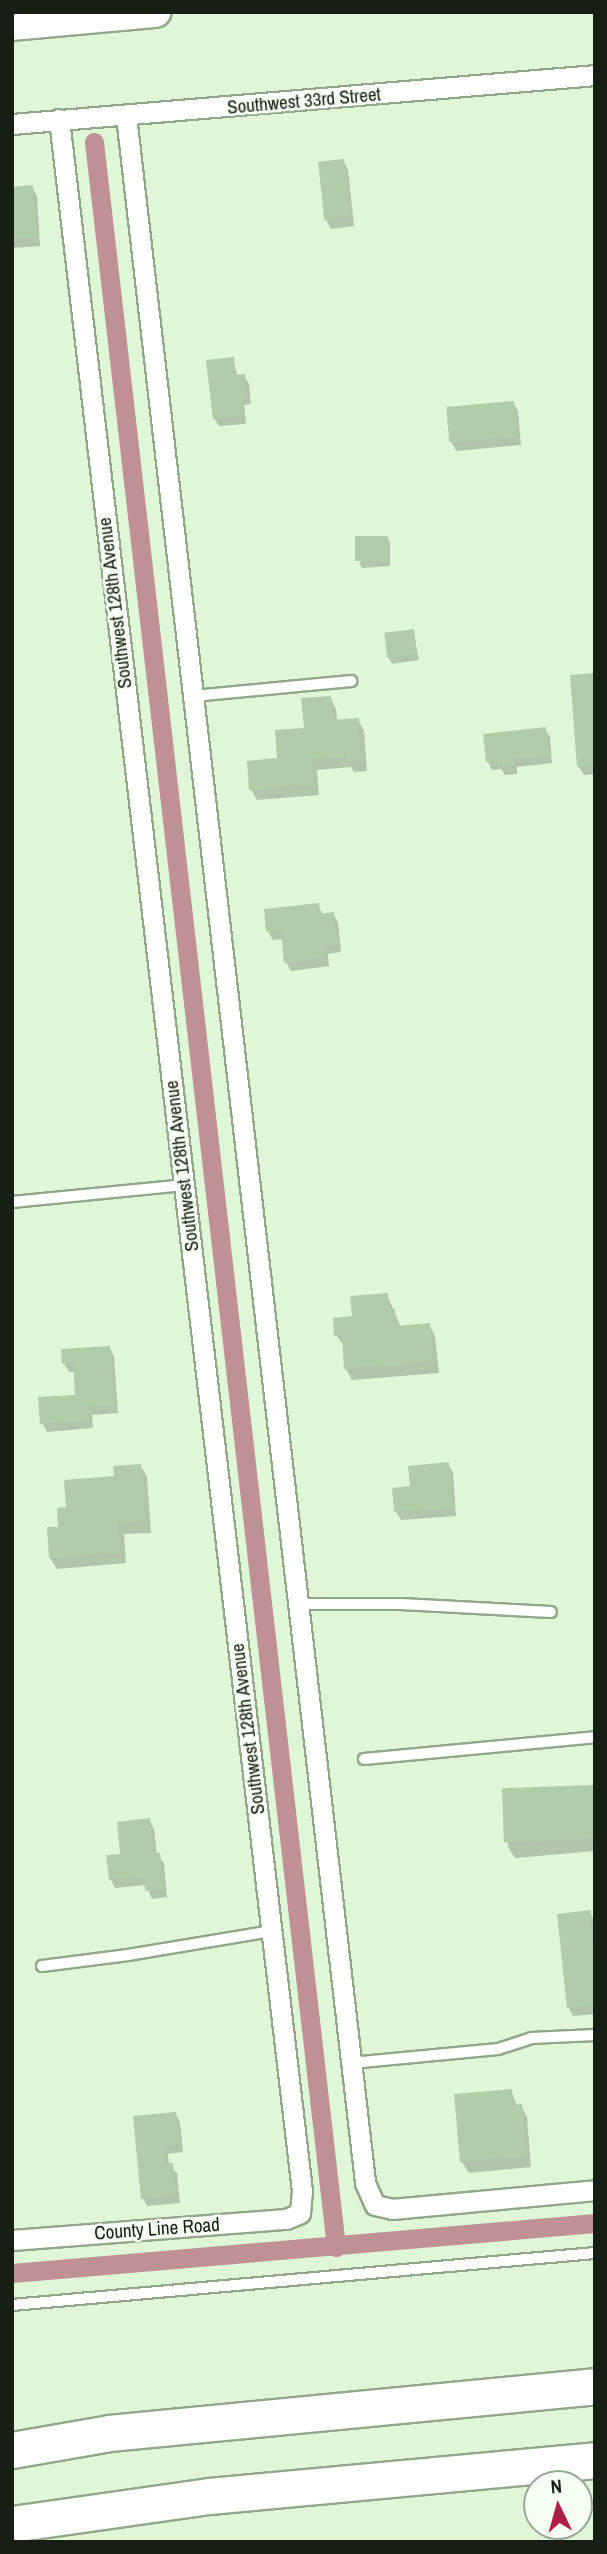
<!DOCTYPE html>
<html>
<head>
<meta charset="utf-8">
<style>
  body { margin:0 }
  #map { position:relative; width:607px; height:2554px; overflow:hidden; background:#dff6d7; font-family:"Archivo Narrow",sans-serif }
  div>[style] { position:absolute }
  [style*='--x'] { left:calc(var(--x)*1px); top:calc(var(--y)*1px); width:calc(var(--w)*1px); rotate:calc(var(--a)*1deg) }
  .shadow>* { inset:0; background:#0003 }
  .canal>* { height:19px; margin:-9.5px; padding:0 9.5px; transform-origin:9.5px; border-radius:9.5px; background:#bf9195 }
  .building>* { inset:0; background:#b1cca8; transform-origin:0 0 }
  .roads { filter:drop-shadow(2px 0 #92a78a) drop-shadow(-2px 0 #92a78a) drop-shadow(0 2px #92a78a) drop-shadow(0 -2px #92a78a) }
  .service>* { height:10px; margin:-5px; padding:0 5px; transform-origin:5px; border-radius:5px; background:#fff }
  .minor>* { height:19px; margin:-9.5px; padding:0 9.5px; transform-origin:9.5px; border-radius:9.5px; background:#fff }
  .primary>* { height:30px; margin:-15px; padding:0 15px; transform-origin:15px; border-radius:15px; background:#fff }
  .motorway>* { height:35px; margin:-17.5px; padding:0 17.5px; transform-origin:17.5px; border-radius:17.5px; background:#fff }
  span { translate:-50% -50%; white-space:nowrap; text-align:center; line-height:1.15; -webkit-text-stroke:5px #f5fff2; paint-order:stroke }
  .street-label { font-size:19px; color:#171f14 }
  .frame { position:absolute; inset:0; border:14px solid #171f14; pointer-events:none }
  .north { position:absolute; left:523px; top:2470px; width:70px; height:70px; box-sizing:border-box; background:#f5fff2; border:2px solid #9ca599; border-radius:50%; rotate:355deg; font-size:19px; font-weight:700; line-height:28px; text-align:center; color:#171f14 }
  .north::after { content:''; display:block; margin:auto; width:24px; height:32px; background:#b11e45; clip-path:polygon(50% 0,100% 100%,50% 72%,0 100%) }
</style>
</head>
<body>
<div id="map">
  <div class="shadow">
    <div style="clip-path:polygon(343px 161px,348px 169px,354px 226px,331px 229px,326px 220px)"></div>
    <div style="clip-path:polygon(32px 187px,37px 196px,40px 246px,12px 248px,12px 189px)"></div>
    <div style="clip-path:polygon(233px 359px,238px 377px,244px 376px,249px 384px,251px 404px,244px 405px,246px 424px,219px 426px,214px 418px)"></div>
    <div style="clip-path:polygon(513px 402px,518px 411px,521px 445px,456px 451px,452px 443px)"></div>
    <div style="clip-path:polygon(387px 538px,390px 543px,390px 566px,362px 568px,359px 563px)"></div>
    <div style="clip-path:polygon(413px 631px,419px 660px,392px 664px,389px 658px)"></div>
    <div style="clip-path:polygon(595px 675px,595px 774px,584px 775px,579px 767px)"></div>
    <div style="clip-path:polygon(330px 697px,336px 709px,337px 721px,358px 720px,364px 731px,367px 771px,354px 772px,351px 767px,317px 770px,319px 795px,257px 800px,251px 789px,279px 760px)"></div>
    <div style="clip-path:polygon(545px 729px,550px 737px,552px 763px,517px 767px,517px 774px,505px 775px,501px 769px,492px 770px,488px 762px)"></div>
    <div style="clip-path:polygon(318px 905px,323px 915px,333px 914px,338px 922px,341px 952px,328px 954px,329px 966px,291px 971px,286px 962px,284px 939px,273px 940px,268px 932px)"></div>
    <div style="clip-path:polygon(387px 1295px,401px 1327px,429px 1325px,435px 1336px,439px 1373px,352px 1380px,346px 1369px,344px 1346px,336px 1335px)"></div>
    <div style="clip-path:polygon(109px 1347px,114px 1356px,118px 1413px,92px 1415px,93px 1428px,47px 1432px,42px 1423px,77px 1396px,75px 1372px,69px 1372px,64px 1364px)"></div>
    <div style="clip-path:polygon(448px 1464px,453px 1472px,456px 1516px,401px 1520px,396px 1512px,412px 1488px)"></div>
    <div style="clip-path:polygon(140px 1465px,147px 1476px,151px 1533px,124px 1534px,126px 1563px,57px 1569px,50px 1558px,68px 1508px)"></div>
    <div style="clip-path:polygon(592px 1787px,595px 1791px,595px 1851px,515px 1858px,508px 1847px,504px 1795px)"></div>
    <div style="clip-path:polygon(149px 1820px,154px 1829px,157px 1855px,164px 1863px,167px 1897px,152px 1899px,146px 1885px,115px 1888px,111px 1880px,122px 1855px)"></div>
    <div style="clip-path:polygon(590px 1912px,594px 1921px,595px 2014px,573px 2016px,569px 2008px)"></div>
    <div style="clip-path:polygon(511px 2090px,517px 2106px,521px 2106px,527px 2117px,531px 2167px,469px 2173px,462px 2162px)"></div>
    <div style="clip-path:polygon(175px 2114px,180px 2122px,183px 2152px,168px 2154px,169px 2165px,177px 2173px,180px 2203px,147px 2206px,143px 2198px)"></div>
  </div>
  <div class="canal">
    <div style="--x:94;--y:142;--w:2119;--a:83.44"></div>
    <div style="--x:12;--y:2273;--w:585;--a:-4.9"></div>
  </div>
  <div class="building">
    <div style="left:344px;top:159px;width:59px;height:26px;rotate:84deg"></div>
    <div style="clip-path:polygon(33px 185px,37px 238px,12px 240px,12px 187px)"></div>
    <div style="clip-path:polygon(234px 357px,235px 375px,245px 374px,247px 396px,241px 397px,243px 416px,213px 419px,206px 360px)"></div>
    <div style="left:514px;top:401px;width:36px;height:68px;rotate:85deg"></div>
    <div style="left:388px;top:536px;width:25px;height:33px;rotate:90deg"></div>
    <div style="left:414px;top:629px;width:26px;height:30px;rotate:83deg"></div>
    <div style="clip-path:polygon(595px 673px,595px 766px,577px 767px,570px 675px)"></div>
    <div style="clip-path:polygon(331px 696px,333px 720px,359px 718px,361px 760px,345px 761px,345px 757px,312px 759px,314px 785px,249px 790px,247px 761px,277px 758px,275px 730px,304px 728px,301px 698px)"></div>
    <div style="clip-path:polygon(546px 727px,549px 755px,513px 759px,514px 766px,498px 767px,497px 761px,486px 762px,483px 734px)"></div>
    <div style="clip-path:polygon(319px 903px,320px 914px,334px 912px,338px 944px,324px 946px,325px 958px,284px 963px,281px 931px,266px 932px,264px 909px)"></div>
    <div style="clip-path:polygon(388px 1293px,389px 1309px,395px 1309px,396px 1326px,430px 1323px,433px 1362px,344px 1369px,342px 1335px,334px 1336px,333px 1318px,352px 1316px,350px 1296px)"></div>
    <div style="clip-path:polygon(110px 1346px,114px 1405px,88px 1407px,90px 1420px,40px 1424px,38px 1397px,75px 1395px,73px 1363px,62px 1364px,61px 1349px)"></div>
    <div style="clip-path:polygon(449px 1462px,453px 1508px,394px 1512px,392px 1488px,410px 1486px,408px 1466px)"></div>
    <div style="clip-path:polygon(141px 1464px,146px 1522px,119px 1524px,121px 1553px,49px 1558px,47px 1527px,58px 1527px,57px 1508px,66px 1507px,64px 1480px,114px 1476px,113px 1466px)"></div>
    <div style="left:593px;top:1785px;width:54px;height:91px;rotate:88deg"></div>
    <div style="clip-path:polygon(150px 1818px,154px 1853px,160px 1853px,164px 1889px,145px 1891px,144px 1877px,109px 1880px,106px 1855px,120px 1854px,117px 1822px)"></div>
    <div style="clip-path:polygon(591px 1910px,595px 2006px,567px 2008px,557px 1914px)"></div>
    <div style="clip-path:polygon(512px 2089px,513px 2105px,522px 2104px,526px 2156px,460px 2162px,454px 2094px)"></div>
    <div style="clip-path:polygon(176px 2112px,179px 2144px,164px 2146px,166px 2163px,173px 2163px,176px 2195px,141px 2199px,133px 2116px)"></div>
  </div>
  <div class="roads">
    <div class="service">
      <div style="--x:193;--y:696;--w:159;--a:-5.4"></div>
      <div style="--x:12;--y:1202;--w:173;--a:-5.6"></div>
      <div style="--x:298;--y:1604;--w:103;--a:0"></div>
      <div style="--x:401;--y:1604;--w:150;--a:3.1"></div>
      <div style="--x:364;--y:1759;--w:232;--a:-5.4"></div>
      <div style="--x:42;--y:1966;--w:87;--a:-7.3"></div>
      <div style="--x:128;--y:1955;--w:145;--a:-9.5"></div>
      <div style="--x:351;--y:2063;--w:148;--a:-5.4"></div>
      <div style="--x:498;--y:2049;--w:35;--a:-18"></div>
      <div style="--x:531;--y:2038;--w:64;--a:-2.7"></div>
      <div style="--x:12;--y:2305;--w:585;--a:-5.1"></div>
    </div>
    <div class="minor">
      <div style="--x:126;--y:116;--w:2081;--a:83.4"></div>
      <div style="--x:365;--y:2183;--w:24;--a:66"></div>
      <div style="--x:375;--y:2205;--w:17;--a:13"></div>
      <div style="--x:392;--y:2209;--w:204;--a:-5.3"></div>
      <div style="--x:12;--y:124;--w:585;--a:-4.8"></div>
      <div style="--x:12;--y:2240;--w:275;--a:-4.4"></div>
      <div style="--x:286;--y:2219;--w:15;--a:-23"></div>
      <div style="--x:300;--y:2213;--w:22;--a:-85"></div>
      <div style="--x:302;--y:2191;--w:2086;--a:-96.69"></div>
    </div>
    <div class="primary">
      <div style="--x:12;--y:25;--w:144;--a:-5.2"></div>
    </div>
    <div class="motorway">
      <div style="--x:12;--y:2450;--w:98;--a:-9.9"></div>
      <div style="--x:109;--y:2433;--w:488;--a:-5.5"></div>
      <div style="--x:12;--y:2524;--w:199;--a:-8.1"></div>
      <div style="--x:209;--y:2496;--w:388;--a:-5.3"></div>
    </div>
  </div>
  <div class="street-label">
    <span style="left:304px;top:101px;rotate:-5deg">Southwest 33rd Street</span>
    <span style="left:115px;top:603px;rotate:-97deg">Southwest 128th Avenue</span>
    <span style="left:182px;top:1166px;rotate:-97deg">Southwest 128th Avenue</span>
    <span style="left:248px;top:1729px;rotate:-97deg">Southwest 128th Avenue</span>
    <span style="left:157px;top:2229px;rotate:-4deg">County Line Road</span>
  </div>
  <div class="frame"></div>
  <div class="north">N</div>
</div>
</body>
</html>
